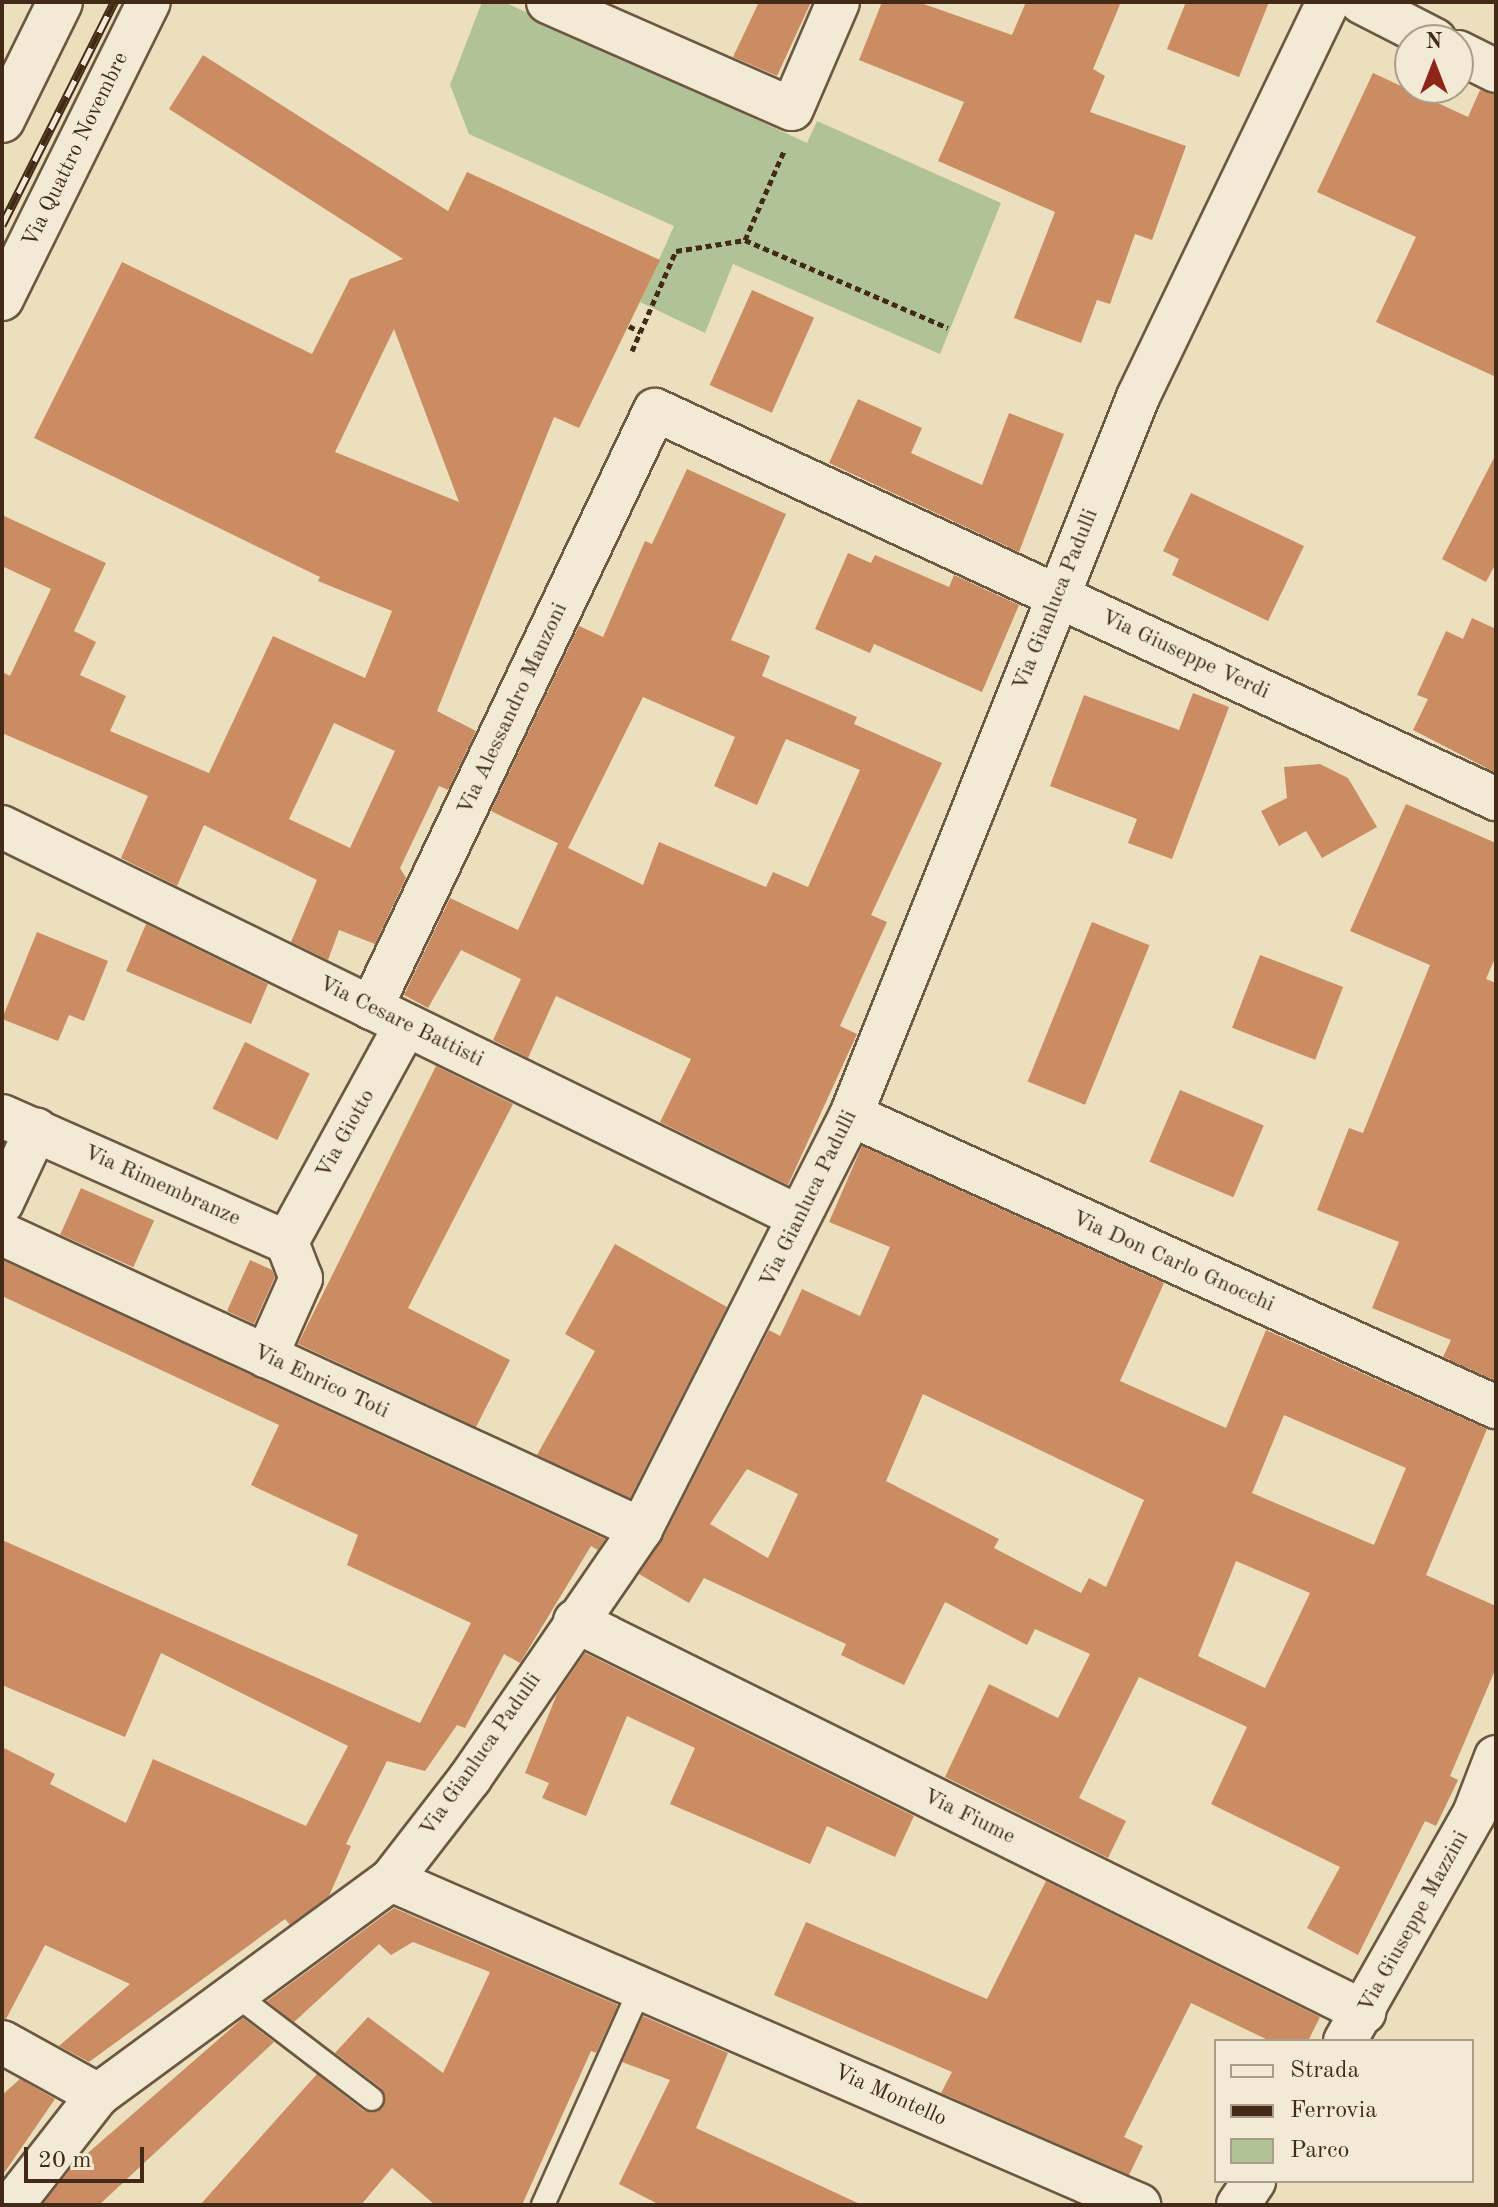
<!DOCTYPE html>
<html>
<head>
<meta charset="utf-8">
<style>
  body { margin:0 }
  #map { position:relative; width:1498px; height:2207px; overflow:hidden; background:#ebdfbd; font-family:"Old Standard TT",serif }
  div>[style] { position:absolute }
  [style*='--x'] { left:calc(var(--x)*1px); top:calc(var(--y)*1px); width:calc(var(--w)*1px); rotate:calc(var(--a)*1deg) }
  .green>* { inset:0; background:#b1c396 }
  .building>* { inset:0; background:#cb8c64; transform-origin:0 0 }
  .path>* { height:5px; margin-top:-2.5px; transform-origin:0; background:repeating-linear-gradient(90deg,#422a16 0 6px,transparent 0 10px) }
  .roads { filter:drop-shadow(2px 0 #6c5740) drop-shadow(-2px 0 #6c5740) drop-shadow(0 2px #6c5740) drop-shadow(0 -2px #6c5740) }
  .service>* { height:22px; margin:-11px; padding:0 11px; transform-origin:11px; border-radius:11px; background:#f2ead4 }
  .minor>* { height:42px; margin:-21px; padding:0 21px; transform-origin:21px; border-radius:21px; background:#f2ead4 }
  .tertiary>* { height:44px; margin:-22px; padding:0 22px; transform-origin:22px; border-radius:22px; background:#f2ead4 }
  .rail>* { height:9px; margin-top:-4.5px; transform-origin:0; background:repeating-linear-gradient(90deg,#f2ead4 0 18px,#422a16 0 36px); box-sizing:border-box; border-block:2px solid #422a16 }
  span { translate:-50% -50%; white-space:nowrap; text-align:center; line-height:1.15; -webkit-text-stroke:7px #f2ead4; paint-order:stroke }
  .street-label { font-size:22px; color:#422a16 }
  .frame { position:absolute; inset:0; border:4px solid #422a16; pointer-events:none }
  .legend { position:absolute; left:1214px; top:2039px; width:260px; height:144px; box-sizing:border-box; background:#f2ead4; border:2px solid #ac9d88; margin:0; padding:10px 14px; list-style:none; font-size:24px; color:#422a16 }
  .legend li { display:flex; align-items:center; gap:16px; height:40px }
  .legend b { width:40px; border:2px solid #ac9d88 }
  .north { position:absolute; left:1394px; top:24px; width:80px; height:80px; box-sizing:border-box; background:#f2ead4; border:2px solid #ac9d88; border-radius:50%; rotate:0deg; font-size:22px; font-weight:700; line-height:32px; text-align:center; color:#422a16 }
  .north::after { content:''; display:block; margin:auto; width:28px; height:36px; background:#8f2418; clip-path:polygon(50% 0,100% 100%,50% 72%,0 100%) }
  .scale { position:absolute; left:24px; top:2147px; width:120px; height:36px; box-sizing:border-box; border:4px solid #422a16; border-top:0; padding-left:10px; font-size:24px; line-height:28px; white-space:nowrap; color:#422a16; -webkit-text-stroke:6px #f2ead4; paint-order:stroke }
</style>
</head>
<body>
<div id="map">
  <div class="green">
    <div style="clip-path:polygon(482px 2px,504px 2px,807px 143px,817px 121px,1001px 203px,940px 354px,733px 264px,705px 333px,640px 302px,674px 226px,469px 134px,450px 85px)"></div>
  </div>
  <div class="building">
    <div style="clip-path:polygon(759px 2px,811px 2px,777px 76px,733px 57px)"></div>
    <div style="clip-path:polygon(882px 2px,918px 2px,1012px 35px,1026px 2px,1121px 2px,1093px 69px,1105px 76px,1090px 112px,1186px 146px,1152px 240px,1135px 234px,1110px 304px,1097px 300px,1081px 343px,1014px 318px,1055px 212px,938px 161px,964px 102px,859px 60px)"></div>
    <div style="clip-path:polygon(1186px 2px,1269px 2px,1239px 77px,1167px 49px)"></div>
    <div style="clip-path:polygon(evenodd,203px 55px,448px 211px,467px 172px,660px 260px,579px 428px,554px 417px,437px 711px,476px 731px,448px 790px,439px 786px,400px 868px,406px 878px,375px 944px,339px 930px,328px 960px,291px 942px,317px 880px,204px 825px,177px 886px,121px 858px,148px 796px,2px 733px,2px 672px,10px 676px,51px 589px,2px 566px,2px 515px,106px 563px,74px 631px,96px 642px,80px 675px,126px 696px,110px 731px,209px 773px,273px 636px,365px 678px,392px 611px,318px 581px,320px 577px,34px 438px,122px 262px,312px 354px,350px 279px,403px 259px,169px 109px,203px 55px,394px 329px,459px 502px,335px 452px,394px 329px,203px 55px,334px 723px,395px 751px,350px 848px,289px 819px,334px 723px)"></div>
    <div style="clip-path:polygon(1373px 73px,1468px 117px,1480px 90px,1496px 95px,1496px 377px,1376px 322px,1416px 237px,1317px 192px)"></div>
    <div style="left:752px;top:290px;width:68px;height:104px;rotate:24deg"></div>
    <div style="clip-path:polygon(858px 399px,922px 428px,911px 453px,982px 485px,1009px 413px,1064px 434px,1019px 552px,829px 463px)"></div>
    <div style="clip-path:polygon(1496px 454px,1496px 563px,1486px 582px,1442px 559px)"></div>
    <div style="clip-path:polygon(687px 469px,786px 514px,731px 640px,770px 656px,762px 676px,857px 717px,854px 724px,942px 763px,871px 915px,887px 922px,840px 1026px,857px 1034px,788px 1185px,660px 1122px,691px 1059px,556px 996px,528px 1058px,493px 1040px,521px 979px,461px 950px,428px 1008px,404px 995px,450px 898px,518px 930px,558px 843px,643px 885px,659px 842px,766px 887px,773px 872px,808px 887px,860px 770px,786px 739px,757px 805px,714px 786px,735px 737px,643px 697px,568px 848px,491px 811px,579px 626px,603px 637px,645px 541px,652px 544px)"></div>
    <div style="clip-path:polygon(1191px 493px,1304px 546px,1268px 621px,1172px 575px,1179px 559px,1163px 551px)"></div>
    <div style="clip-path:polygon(848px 553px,871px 563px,875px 555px,949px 587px,954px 575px,1019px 605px,982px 692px,874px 644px,870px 653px,815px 629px)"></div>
    <div style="clip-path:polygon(1472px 618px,1496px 629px,1496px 773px,1413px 730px,1428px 699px,1417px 695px,1446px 631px,1463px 639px)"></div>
    <div style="clip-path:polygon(1193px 693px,1229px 707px,1172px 859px,1128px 843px,1137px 819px,1050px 786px,1084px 695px,1179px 730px)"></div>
    <div style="clip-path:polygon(1320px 764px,1348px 778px,1377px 827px,1322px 858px,1306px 831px,1279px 846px,1261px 811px,1287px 798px,1284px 767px)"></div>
    <div style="clip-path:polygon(1406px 804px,1496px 843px,1496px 956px,1486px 979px,1496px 983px,1496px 1381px,1443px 1357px,1451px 1340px,1372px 1308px,1399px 1242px,1317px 1210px,1349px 1128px,1363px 1133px,1430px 965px,1350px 931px)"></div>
    <div style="left:1092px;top:922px;width:62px;height:172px;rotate:22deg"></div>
    <div style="clip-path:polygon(146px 924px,268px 984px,251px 1024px,126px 971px)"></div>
    <div style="clip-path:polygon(37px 932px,108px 961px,84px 1021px,69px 1015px,58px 1041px,2px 1019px)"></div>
    <div style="left:1260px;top:955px;width:89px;height:78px;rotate:21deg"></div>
    <div style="left:245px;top:1042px;width:72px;height:74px;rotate:26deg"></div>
    <div style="clip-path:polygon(436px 1066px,513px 1104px,408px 1308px,510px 1360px,476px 1427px,298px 1344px)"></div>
    <div style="left:1180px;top:1090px;width:91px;height:78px;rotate:23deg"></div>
    <div style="clip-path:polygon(evenodd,862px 1146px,1164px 1283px,1120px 1381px,1226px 1428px,1266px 1330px,1487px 1429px,1426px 1575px,1496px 1606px,1496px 1668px,1450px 1776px,1458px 1780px,1436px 1826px,1425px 1821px,1358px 1955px,1307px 1928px,1340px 1867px,1211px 1804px,1247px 1727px,1139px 1677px,1079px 1798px,1126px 1821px,1108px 1858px,945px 1777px,989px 1684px,1058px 1718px,1090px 1654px,1035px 1629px,1027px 1645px,945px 1602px,904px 1685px,841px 1655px,846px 1644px,704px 1578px,689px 1603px,639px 1574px,662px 1540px,769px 1330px,780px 1336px,802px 1289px,860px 1316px,890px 1247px,829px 1222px,862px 1146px,923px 1394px,1144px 1500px,1106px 1587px,1089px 1578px,1081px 1593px,994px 1548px,999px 1539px,886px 1481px,923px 1394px,862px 1146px,1284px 1415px,1406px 1468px,1374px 1545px,1252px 1493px,1284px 1415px,862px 1146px,747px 1469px,798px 1494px,768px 1558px,710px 1524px,747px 1469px,862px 1146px,1236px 1561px,1310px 1593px,1265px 1688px,1198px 1656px,1236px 1561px)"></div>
    <div style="left:81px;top:1188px;width:80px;height:51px;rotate:24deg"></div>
    <div style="clip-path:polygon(615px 1244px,727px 1307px,630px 1498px,537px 1455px,595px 1351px,565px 1334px)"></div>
    <div style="clip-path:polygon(2px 1260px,605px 1539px,598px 1550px,591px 1546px,520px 1663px,504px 1654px,465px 1728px,457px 1725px,425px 1771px,387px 1761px,346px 1844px,351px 1846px,329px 1896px,290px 1925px,285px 1919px,89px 2062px,59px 2046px,130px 1984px,45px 1945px,6px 2019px,2px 2018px,2px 1747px,55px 1774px,50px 1784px,126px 1823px,153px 1759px,306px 1826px,348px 1746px,161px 1653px,125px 1737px,2px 1685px,2px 1540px,420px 1723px,471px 1623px,347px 1565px,358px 1535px,251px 1485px,279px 1425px,2px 1296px)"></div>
    <div style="clip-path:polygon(250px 1260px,272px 1270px,275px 1277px,254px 1324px,227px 1311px)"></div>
    <div style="clip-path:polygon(585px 1653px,914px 1816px,895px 1857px,827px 1826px,810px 1864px,670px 1804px,695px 1748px,627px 1716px,586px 1816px,542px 1798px,549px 1783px,525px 1773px,557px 1694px)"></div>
    <div style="clip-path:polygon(1046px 1881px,1320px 2017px,1308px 2041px,1270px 2041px,1191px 2003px,1124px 2137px,1143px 2146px,1129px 2175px,941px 2093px,952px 2072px,774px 1995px,806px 1922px,987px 1999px)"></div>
    <div style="clip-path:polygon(394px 1908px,618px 2005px,596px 2053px,591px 2051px,522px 2205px,435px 2205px,392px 2168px,361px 2205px,200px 2205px,317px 2074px,364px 2111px,383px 2108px,381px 2088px,335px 2053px,368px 2017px,443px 2073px,490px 1972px,413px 1942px,391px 1955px,379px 1944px,294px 2022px,267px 2001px)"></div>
    <div style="clip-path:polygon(643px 2016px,728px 2053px,696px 2128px,862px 2205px,660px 2205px,619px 2184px,670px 2080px,622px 2062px)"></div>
    <div style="clip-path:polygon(243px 2018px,274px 2042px,99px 2205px,42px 2205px,73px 2166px)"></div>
    <div style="clip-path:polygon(20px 2079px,55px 2099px,2px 2176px,2px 2095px)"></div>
  </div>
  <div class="path">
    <div style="--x:745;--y:240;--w:221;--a:23.4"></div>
    <div style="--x:629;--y:326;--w:13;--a:27"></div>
    <div style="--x:632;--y:351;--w:109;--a:-66.3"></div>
    <div style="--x:676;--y:251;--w:70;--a:-9.1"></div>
    <div style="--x:745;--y:240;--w:99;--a:-66.3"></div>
  </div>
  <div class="roads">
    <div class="service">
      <div style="--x:232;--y:1992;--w:176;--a:37.4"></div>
      <div style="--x:543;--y:2205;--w:239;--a:-65.8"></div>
    </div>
    <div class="minor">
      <div style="--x:548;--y:2;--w:266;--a:23.7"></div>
      <div style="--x:792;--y:109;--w:116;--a:-66.7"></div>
      <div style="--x:1361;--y:2;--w:83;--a:27.2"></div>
      <div style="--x:1458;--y:52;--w:42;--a:26.6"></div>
      <div style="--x:2;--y:299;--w:331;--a:-63.7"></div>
      <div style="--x:2;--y:827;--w:887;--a:26.07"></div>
      <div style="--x:371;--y:1008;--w:662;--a:-64.6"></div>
      <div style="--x:655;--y:410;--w:927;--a:24.82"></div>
      <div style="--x:851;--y:1115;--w:708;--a:24.36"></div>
      <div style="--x:2;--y:1116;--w:312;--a:23.9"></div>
      <div style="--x:287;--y:1242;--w:39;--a:69"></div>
      <div style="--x:301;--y:1278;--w:86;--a:113.9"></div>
      <div style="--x:2;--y:1203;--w:81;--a:-65"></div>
      <div style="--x:2;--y:1234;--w:704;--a:24.78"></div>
      <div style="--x:287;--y:1242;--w:247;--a:-61.3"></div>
      <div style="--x:575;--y:1621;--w:881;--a:26.36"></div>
      <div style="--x:391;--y:1880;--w:816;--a:23.48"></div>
      <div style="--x:1345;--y:2041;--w:261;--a:-60.4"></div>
      <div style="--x:1474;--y:1814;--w:61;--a:-68.9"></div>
      <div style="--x:2;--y:2042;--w:110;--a:28.9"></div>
      <div style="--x:12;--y:2205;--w:140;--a:-52"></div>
      <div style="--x:98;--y:2095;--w:363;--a:-36.3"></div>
      <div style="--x:391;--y:1880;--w:129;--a:-52.2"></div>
      <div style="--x:470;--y:1778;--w:302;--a:-55.5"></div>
      <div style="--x:641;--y:1529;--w:464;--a:-63.1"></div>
      <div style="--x:851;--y:1115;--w:773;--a:-68.21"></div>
      <div style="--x:1138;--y:397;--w:438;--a:-64.3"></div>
      <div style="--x:1238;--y:2205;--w:29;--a:-56"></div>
    </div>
    <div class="tertiary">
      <div style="--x:2;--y:120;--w:131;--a:-63.8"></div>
    </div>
  </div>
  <div class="rail">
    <div style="--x:2;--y:225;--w:250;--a:-63.3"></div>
  </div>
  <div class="street-label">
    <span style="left:76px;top:150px;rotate:-64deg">Via Quattro Novembre</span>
    <span style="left:1056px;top:600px;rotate:-68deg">Via Gianluca Padulli</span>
    <span style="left:1185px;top:655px;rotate:25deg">Via Giuseppe Verdi</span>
    <span style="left:513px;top:709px;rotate:-65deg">Via Alessandro Manzoni</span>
    <span style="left:401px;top:1022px;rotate:26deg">Via Cesare Battisti</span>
    <span style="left:346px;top:1134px;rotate:-61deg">Via Giotto</span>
    <span style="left:162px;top:1186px;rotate:24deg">Via Rimembranze</span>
    <span style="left:809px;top:1199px;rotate:-64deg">Via Gianluca Padulli</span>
    <span style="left:1173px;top:1262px;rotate:24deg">Via Don Carlo Gnocchi</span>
    <span style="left:321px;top:1382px;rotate:25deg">Via Enrico Toti</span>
    <span style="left:481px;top:1755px;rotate:-55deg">Via Gianluca Padulli</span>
    <span style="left:969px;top:1817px;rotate:26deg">Via Fiume</span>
    <span style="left:1414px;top:1922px;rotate:-61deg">Via Giuseppe Mazzini</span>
    <span style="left:890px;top:2096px;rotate:24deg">Via Montello</span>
  </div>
  <div class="frame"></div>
  <ul class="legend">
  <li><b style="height:10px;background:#f2ead4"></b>Strada</li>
  <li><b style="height:10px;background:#422a16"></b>Ferrovia</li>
  <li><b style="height:22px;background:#b1c396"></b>Parco</li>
  </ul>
  <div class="north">N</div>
  <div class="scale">20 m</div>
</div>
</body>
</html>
